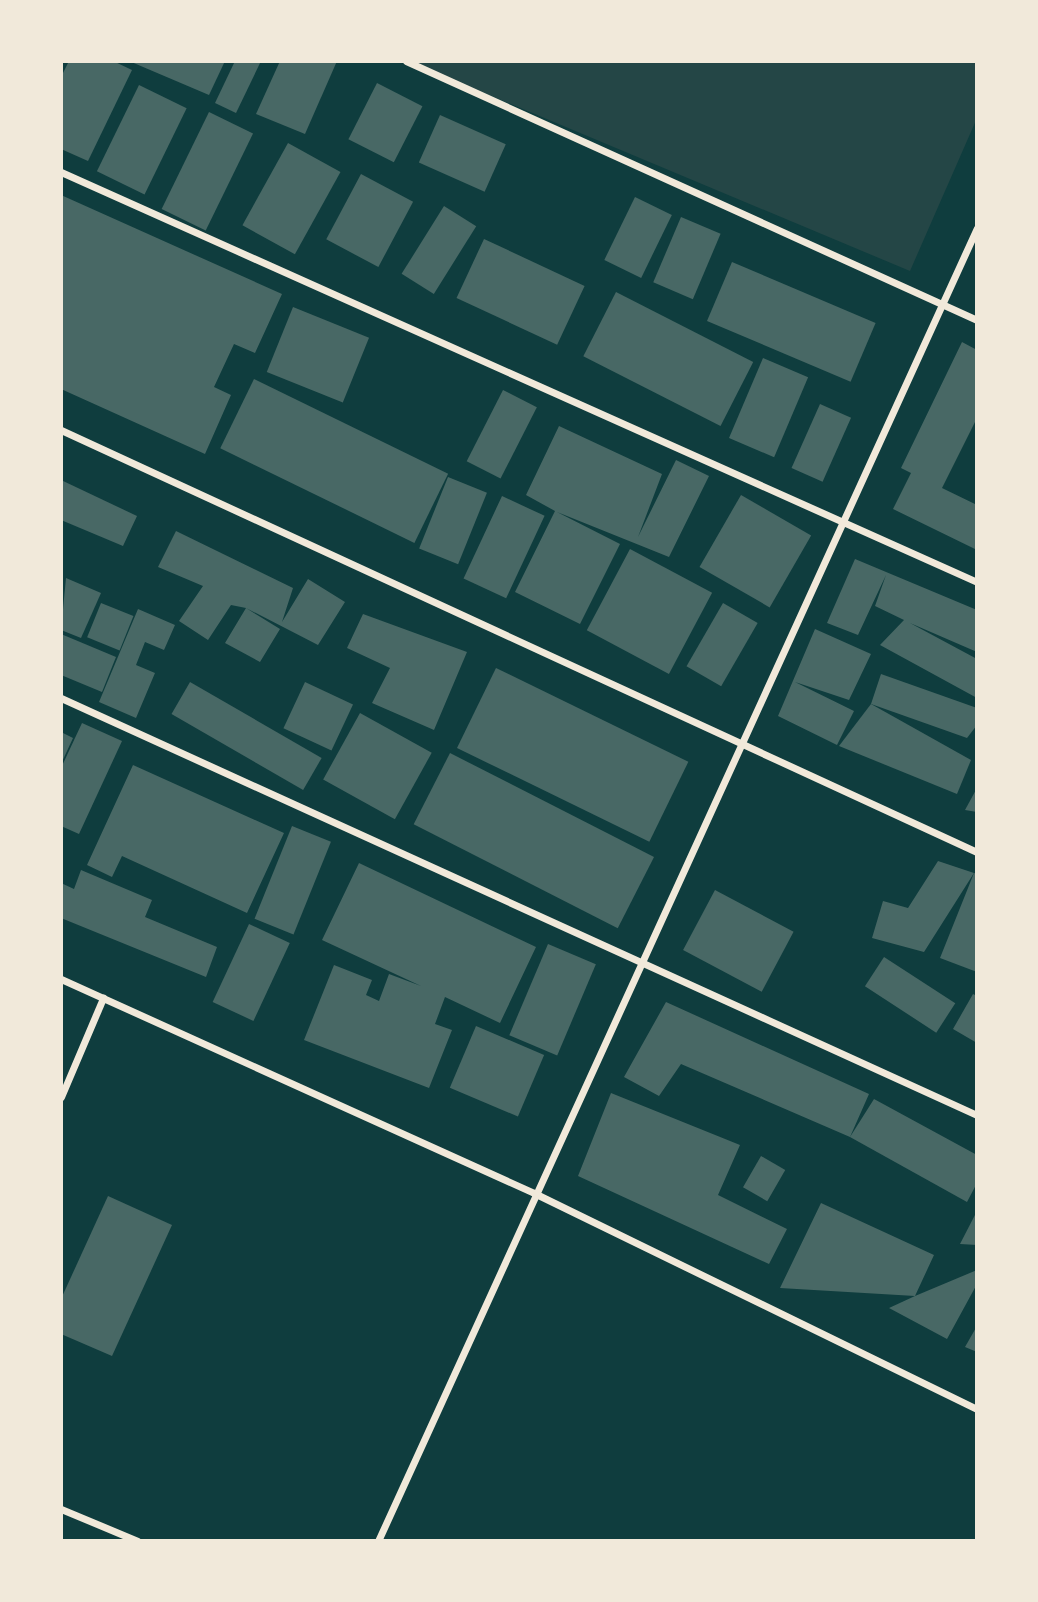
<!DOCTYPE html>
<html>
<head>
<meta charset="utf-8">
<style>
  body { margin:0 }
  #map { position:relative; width:1038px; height:1602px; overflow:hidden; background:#0f3d3e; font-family:"Noto Sans",sans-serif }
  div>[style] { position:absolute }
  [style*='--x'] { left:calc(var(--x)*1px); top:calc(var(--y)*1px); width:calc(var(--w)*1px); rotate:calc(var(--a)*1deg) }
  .green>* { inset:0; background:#244646 }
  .building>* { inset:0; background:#486865; transform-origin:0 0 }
  .minor>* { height:7px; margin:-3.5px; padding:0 3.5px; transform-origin:3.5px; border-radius:3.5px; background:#f1e9da }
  span { translate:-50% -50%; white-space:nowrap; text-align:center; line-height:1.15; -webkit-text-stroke:6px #f1e9da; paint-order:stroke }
  .frame { position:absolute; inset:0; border:63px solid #f1e9da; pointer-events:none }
</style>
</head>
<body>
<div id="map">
  <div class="green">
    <div style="clip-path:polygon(408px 61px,977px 61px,977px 118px,910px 271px)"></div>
  </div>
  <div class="building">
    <div style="clip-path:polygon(69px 61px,113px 61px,132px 70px,88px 161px,61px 149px,61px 77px)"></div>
    <div style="clip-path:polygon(129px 61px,225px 61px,209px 95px)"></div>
    <div style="clip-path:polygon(235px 61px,261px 61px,236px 113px,215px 103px)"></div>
    <div style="clip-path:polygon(280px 61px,337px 61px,305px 134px,256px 114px)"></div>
    <div style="left:377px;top:83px;width:51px;height:63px;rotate:27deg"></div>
    <div style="left:139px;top:85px;width:53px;height:96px;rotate:26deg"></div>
    <div style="left:209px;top:112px;width:49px;height:108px;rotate:26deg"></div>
    <div style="left:440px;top:115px;width:72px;height:52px;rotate:24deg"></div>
    <div style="left:288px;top:143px;width:60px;height:94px;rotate:29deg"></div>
    <div style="left:361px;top:174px;width:59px;height:74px;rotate:28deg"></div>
    <div style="clip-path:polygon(61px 195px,282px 294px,255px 353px,234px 344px,214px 387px,231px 395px,205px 454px,61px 389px)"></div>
    <div style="left:635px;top:197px;width:41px;height:70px;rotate:26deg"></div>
    <div style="left:444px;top:206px;width:38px;height:80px;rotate:32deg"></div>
    <div style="left:681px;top:217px;width:43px;height:71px;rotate:23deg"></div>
    <div style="left:484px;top:239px;width:111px;height:65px;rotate:25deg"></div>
    <div style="left:732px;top:262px;width:156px;height:64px;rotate:23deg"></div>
    <div style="left:616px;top:292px;width:154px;height:72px;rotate:27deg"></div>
    <div style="left:293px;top:307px;width:82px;height:70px;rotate:22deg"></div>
    <div style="clip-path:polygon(962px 342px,977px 350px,977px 418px,942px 488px,977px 505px,977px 550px,893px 509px,911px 473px,901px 468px)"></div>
    <div style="left:763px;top:358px;width:49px;height:87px;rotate:23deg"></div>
    <div style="left:254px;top:379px;width:216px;height:77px;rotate:26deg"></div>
    <div style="left:503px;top:390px;width:38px;height:80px;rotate:27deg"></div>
    <div style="left:820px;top:404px;width:34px;height:70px;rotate:24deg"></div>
    <div style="clip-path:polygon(559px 426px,662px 474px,638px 537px,676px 460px,709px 476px,669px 557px,557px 512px,620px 544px,580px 624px,515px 592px,555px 511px,526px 495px)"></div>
    <div style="left:448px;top:477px;width:42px;height:77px;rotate:22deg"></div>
    <div style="clip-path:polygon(61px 480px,137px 516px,123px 546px,61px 520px)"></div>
    <div style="left:741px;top:495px;width:81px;height:83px;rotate:30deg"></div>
    <div style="left:502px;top:496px;width:47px;height:91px;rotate:25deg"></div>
    <div style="clip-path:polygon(176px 531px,293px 588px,282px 622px,308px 579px,345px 602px,318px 645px,246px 608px,280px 629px,260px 662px,225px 643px,246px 608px,231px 605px,208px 640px,179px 621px,203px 586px,158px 567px)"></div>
    <div style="left:630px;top:549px;width:93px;height:92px;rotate:28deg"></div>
    <div style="clip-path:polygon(855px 559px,977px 610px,977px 652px,910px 623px,977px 659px,977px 698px,880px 645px,904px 620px,875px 606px,886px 575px,858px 635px,827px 623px)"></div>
    <div style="clip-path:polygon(66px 578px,101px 593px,81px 638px,61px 630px)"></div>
    <div style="left:101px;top:603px;width:35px;height:37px;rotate:22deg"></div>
    <div style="left:723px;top:603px;width:40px;height:73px;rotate:30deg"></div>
    <div style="clip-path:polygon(138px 609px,175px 625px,164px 650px,145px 642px,136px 665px,155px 673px,136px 718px,99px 702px)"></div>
    <div style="clip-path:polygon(363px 614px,467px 652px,434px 730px,372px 703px,390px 668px,347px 648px)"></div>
    <div style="clip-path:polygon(815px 629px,871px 654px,849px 700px,795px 682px,854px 711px,837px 745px,778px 716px)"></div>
    <div style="clip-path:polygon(61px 634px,116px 657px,102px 692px,61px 675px)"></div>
    <div style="left:496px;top:668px;width:214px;height:89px;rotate:26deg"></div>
    <div style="clip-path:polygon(881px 674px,977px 708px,977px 725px,967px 738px,871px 704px)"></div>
    <div style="left:190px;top:682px;width:152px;height:37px;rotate:30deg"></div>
    <div style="left:305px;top:682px;width:53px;height:51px;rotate:25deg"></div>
    <div style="clip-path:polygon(871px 704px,971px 760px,957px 794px,839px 746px)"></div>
    <div style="left:360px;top:713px;width:82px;height:76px;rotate:29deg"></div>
    <div style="clip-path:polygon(82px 723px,122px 741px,79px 834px,61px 826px,61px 768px)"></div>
    <div style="clip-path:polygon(61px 732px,73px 738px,61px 764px)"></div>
    <div style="left:450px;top:753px;width:229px;height:80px;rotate:27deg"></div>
    <div style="clip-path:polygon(133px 765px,284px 833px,247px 913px,122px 856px,112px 877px,87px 865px)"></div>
    <div style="clip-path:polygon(977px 788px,977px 812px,965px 810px)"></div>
    <div style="left:292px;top:826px;width:42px;height:100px;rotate:22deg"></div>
    <div style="clip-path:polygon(938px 861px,974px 873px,924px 952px,872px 938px,883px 901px,908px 908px)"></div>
    <div style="clip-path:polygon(359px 863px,536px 947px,500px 1023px,445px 997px,435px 1024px,452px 1030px,429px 1088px,304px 1040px,334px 965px,372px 980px,366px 995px,379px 1001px,389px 974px,421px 986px,322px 940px)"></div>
    <div style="clip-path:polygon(81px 870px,152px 900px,145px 917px,217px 947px,206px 977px,61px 918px,61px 883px,74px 889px)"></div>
    <div style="clip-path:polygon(974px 873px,977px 874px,977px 972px,940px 958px)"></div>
    <div style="left:715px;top:890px;width:89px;height:68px;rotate:28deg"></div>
    <div style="left:249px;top:924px;width:45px;height:86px;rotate:25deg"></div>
    <div style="left:548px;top:944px;width:52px;height:99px;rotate:23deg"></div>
    <div style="left:884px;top:957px;width:85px;height:35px;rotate:33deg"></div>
    <div style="clip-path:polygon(973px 994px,977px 996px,977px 1043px,953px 1029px)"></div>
    <div style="clip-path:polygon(666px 1002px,869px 1094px,850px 1137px,874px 1099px,977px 1155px,977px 1183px,967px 1202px,850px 1137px,681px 1064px,659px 1096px,624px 1077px)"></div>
    <div style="left:476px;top:1026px;width:74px;height:67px;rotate:23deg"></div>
    <div style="clip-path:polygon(611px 1093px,740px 1145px,718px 1195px,787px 1229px,769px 1264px,578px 1176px)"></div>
    <div style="left:761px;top:1156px;width:28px;height:36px;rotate:30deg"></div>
    <div style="clip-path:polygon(108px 1196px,172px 1225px,112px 1356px,61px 1334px,61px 1299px)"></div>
    <div style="clip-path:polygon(821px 1203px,934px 1255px,915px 1296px,977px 1270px,977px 1284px,947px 1339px,889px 1308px,915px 1296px,780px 1288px)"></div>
    <div style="clip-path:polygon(977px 1211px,977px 1245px,960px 1244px)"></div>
    <div style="clip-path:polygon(977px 1326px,977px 1352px,965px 1347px)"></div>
  </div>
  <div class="minor">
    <div style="--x:406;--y:61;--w:627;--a:24.4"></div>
    <div style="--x:61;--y:172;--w:1004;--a:24.11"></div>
    <div style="--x:61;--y:430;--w:1009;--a:24.74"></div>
    <div style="--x:61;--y:698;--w:1006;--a:24.48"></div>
    <div style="--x:61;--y:979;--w:519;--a:24.34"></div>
    <div style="--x:534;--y:1193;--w:493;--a:26"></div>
    <div style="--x:61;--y:1097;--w:108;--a:-67"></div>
    <div style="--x:61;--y:1509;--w:83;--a:22.6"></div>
    <div style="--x:378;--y:1541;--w:1443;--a:-65.48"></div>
  </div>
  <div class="frame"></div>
</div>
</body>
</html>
